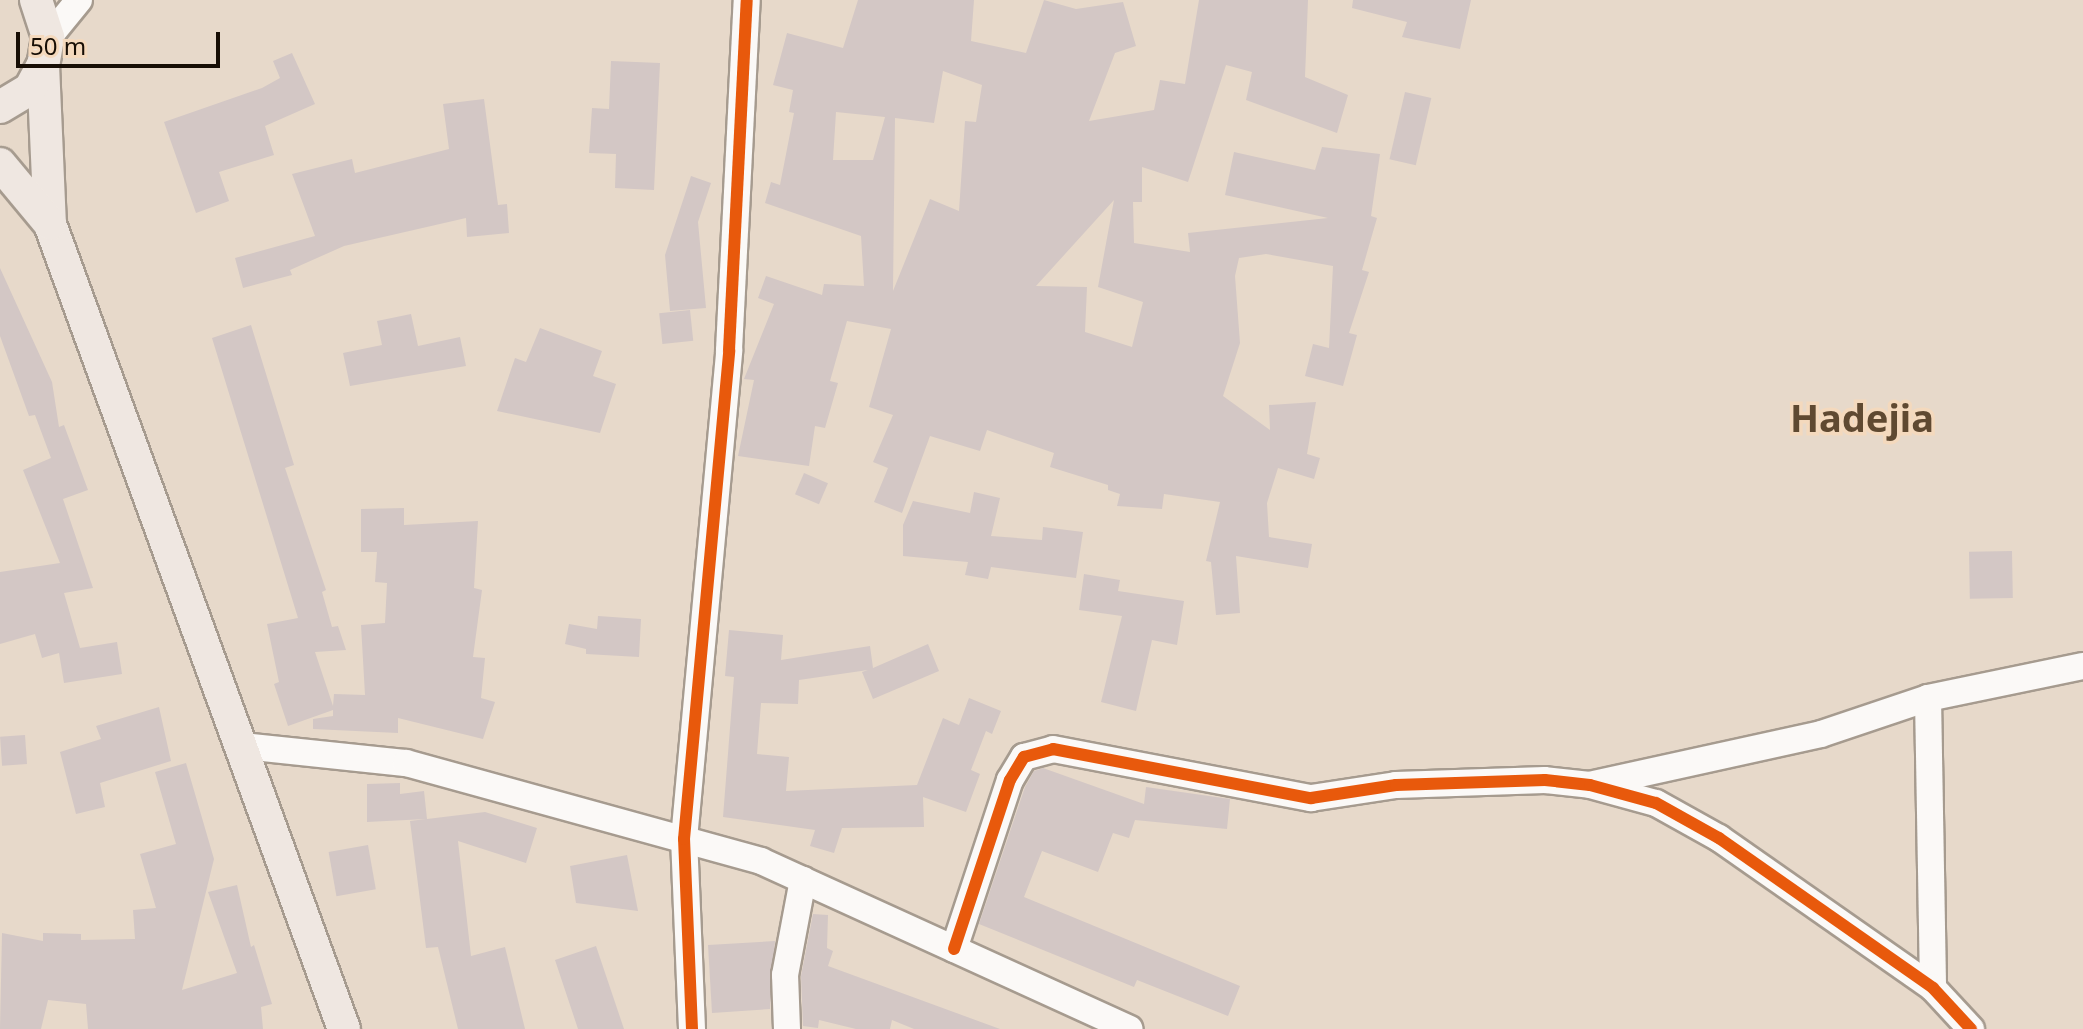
<!DOCTYPE html>
<html>
<head>
<meta charset="utf-8">
<style>
  body { margin:0 }
  #map { position:relative; width:2083px; height:1029px; overflow:hidden; background:#e7d9ca; font-family:"Noto Sans",sans-serif }
  div>[style] { position:absolute }
  [style*='--x'] { left:calc(var(--x)*1px); top:calc(var(--y)*1px); width:calc(var(--w)*1px); rotate:calc(var(--a)*1deg) }
  .building>* { inset:0; background:#d3c7c5; transform-origin:0 0 }
  .roads { filter:drop-shadow(2px 0 #a69b8f) drop-shadow(-2px 0 #a69b8f) drop-shadow(0 2px #a69b8f) drop-shadow(0 -2px #a69b8f) }
  .minor>* { height:26px; margin:-13px; padding:0 13px; transform-origin:13px; border-radius:13px; background:#fbf9f7 }
  .major>* { height:32px; margin:-16px; padding:0 16px; transform-origin:16px; border-radius:16px; background:#efe7e1 }
  .cycleway>* { height:12px; margin:-6px; padding:0 6px; transform-origin:6px; border-radius:6px; background:#e8590c }
  span { translate:-50% -50%; white-space:nowrap; text-align:center; line-height:1.15; -webkit-text-stroke:7px #f4d9bd; paint-order:stroke }
  .town-label { font-size:38px; color:#5f4931; font-weight:700 }
  .scale { position:absolute; left:16px; top:32px; width:204px; height:36px; box-sizing:border-box; border:4px solid #170e05; border-top:0; padding-left:10px; font-size:24px; line-height:28px; white-space:nowrap; color:#170e05; -webkit-text-stroke:6px #f4d9bd; paint-order:stroke }
</style>
</head>
<body>
<div id="map">
  <div class="building">
    <div style="clip-path:polygon(evenodd,858px 0,974px 0,971px 41px,1026px 53px,1044px 0,1076px 9px,1123px 2px,1136px 46px,1115px 53px,1089px 121px,1154px 110px,1160px 80px,1185px 84px,1199px 0,1308px 0,1305px 77px,1348px 95px,1337px 133px,1246px 100px,1252px 72px,1226px 65px,1188px 182px,1142px 167px,1142px 202px,1133px 202px,1134px 243px,1190px 252px,1188px 233px,1328px 218px,1225px 195px,1234px 152px,1315px 170px,1322px 147px,1380px 154px,1371px 216px,1377px 218px,1362px 270px,1369px 272px,1349px 333px,1357px 335px,1343px 386px,1305px 376px,1313px 344px,1329px 348px,1333px 266px,1266px 254px,1239px 258px,1235px 276px,1240px 343px,1223px 396px,1270px 430px,1269px 405px,1316px 402px,1307px 454px,1320px 458px,1314px 479px,1278px 468px,1267px 503px,1269px 537px,1312px 544px,1308px 568px,1236px 556px,1240px 613px,1216px 615px,1211px 562px,1206px 561px,1220px 502px,1164px 494px,1162px 509px,1117px 506px,1120px 494px,1108px 490px,1108px 485px,1050px 467px,1054px 453px,987px 430px,980px 451px,930px 436px,902px 513px,874px 502px,888px 468px,873px 462px,893px 415px,869px 407px,891px 329px,847px 321px,830px 381px,838px 383px,825px 428px,815px 426px,809px 466px,738px 456px,754px 380px,744px 379px,774px 304px,758px 298px,766px 276px,822px 295px,824px 284px,864px 286px,861px 236px,765px 203px,771px 182px,780px 185px,794px 113px,789px 112px,793px 90px,773px 85px,787px 33px,843px 48px,858px 0,943px 71px,982px 85px,976px 122px,965px 121px,959px 211px,930px 199px,893px 291px,895px 118px,934px 123px,943px 71px,858px 0,836px 112px,885px 117px,873px 160px,833px 160px,836px 112px,858px 0,1114px 200px,1098px 287px,1143px 302px,1132px 347px,1085px 332px,1087px 287px,1036px 286px,1114px 200px)"></div>
    <div style="clip-path:polygon(1353px 0,1471px 0,1460px 49px,1402px 37px,1407px 22px,1352px 8px)"></div>
    <div style="clip-path:polygon(292px 53px,315px 104px,265px 126px,274px 155px,219px 172px,229px 201px,196px 213px,164px 122px,262px 88px,280px 78px,273px 61px)"></div>
    <div style="clip-path:polygon(611px 61px,660px 63px,654px 190px,615px 188px,616px 154px,589px 153px,592px 108px,609px 109px)"></div>
    <div style="left:1405px;top:92px;width:27px;height:69px;rotate:13deg"></div>
    <div style="clip-path:polygon(484px 99px,498px 205px,507px 204px,509px 233px,467px 237px,466px 218px,344px 246px,290px 270px,292px 275px,243px 288px,235px 258px,315px 236px,292px 174px,352px 159px,355px 173px,449px 149px,443px 104px)"></div>
    <div style="clip-path:polygon(691px 176px,711px 183px,698px 222px,706px 308px,670px 311px,665px 255px)"></div>
    <div style="clip-path:polygon(0 268px,52px 382px,59px 427px,64px 425px,88px 490px,63px 499px,93px 588px,64px 593px,80px 648px,117px 642px,122px 674px,64px 683px,59px 653px,42px 658px,35px 634px,0 644px,0 572px,60px 563px,23px 470px,51px 458px,35px 415px,29px 416px,0 336px)"></div>
    <div style="left:690px;top:310px;width:31px;height:31px;rotate:84deg"></div>
    <div style="clip-path:polygon(411px 314px,418px 346px,460px 337px,466px 366px,350px 386px,343px 353px,382px 345px,377px 321px)"></div>
    <div style="clip-path:polygon(251px 325px,294px 465px,285px 468px,326px 590px,322px 592px,332px 627px,338px 626px,346px 650px,315px 652px,333px 706px,334px 694px,365px 695px,361px 625px,385px 623px,387px 583px,375px 582px,377px 552px,361px 552px,361px 509px,404px 508px,404px 525px,478px 521px,474px 588px,482px 590px,473px 657px,485px 658px,481px 698px,495px 702px,483px 739px,398px 718px,398px 733px,313px 729px,313px 719px,333px 716px,333px 710px,288px 726px,274px 684px,279px 682px,267px 624px,298px 618px,212px 338px)"></div>
    <div style="clip-path:polygon(540px 328px,602px 351px,593px 376px,616px 384px,600px 433px,497px 411px,515px 358px,526px 362px)"></div>
    <div style="left:804px;top:473px;width:26px;height:23px;rotate:23deg"></div>
    <div style="clip-path:polygon(974px 492px,1000px 498px,991px 536px,1042px 540px,1043px 527px,1083px 532px,1076px 578px,991px 567px,988px 579px,965px 575px,968px 562px,903px 556px,903px 525px,913px 501px,970px 513px)"></div>
    <div style="left:2012px;top:551px;width:47px;height:43px;rotate:89deg"></div>
    <div style="clip-path:polygon(1084px 574px,1120px 580px,1118px 591px,1184px 601px,1177px 645px,1152px 640px,1136px 711px,1101px 702px,1122px 616px,1079px 610px)"></div>
    <div style="clip-path:polygon(598px 616px,641px 619px,639px 657px,586px 654px,586px 649px,565px 644px,569px 624px,597px 629px)"></div>
    <div style="clip-path:polygon(729px 630px,783px 635px,781px 660px,870px 646px,873px 668px,928px 644px,939px 671px,873px 699px,862px 672px,868px 670px,799px 680px,798px 704px,761px 703px,757px 754px,789px 757px,786px 791px,917px 785px,943px 718px,959px 725px,969px 698px,1001px 711px,992px 734px,986px 731px,971px 770px,980px 774px,966px 812px,923px 797px,924px 827px,842px 828px,834px 853px,810px 846px,815px 830px,723px 817px,734px 677px,725px 676px)"></div>
    <div style="clip-path:polygon(159px 707px,171px 761px,100px 783px,105px 807px,76px 814px,60px 752px,101px 739px,96px 726px)"></div>
    <div style="left:25px;top:735px;width:29px;height:25px;rotate:86deg"></div>
    <div style="clip-path:polygon(186px 763px,214px 859px,182px 990px,237px 973px,208px 892px,237px 885px,251px 947px,254px 945px,272px 1004px,261px 1007px,263px 1029px,88px 1029px,86px 1004px,48px 1000px,41px 1029px,0 1029px,2px 933px,43px 941px,43px 933px,81px 934px,81px 940px,135px 939px,133px 910px,156px 908px,140px 854px,176px 844px,155px 772px)"></div>
    <div style="clip-path:polygon(1043px 768px,1144px 804px,1146px 787px,1230px 799px,1227px 829px,1135px 820px,1129px 838px,1113px 833px,1098px 872px,1042px 851px,1024px 897px,1240px 986px,1228px 1016px,1137px 980px,1134px 987px,979px 924px,1025px 787px,1034px 771px)"></div>
    <div style="clip-path:polygon(400px 783px,400px 794px,424px 791px,427px 819px,485px 812px,537px 828px,526px 863px,458px 841px,471px 956px,505px 947px,525px 1029px,458px 1029px,438px 947px,426px 948px,410px 821px,426px 819px,367px 822px,367px 784px)"></div>
    <div style="left:368px;top:845px;width:45px;height:40px;rotate:80deg"></div>
    <div style="clip-path:polygon(627px 855px,638px 911px,576px 903px,570px 866px)"></div>
    <div style="clip-path:polygon(813px 914px,828px 915px,827px 948px,833px 951px,828px 966px,1000px 1029px,914px 1029px,892px 1020px,890px 1029px,856px 1029px,819px 1020px,818px 1028px,803px 1026px,801px 976px)"></div>
    <div style="clip-path:polygon(775px 941px,770px 1009px,712px 1013px,708px 945px)"></div>
    <div style="clip-path:polygon(596px 946px,624px 1029px,578px 1029px,555px 960px)"></div>
  </div>
  <div class="roads">
    <div class="minor">
      <div style="--x:48;--y:38;--w:49;--a:-50.8"></div>
      <div style="--x:1928;--y:698;--w:290;--a:89"></div>
      <div style="--x:243;--y:746;--w:164;--a:6"></div>
      <div style="--x:406;--y:763;--w:368;--a:15.4"></div>
      <div style="--x:761;--y:861;--w:405;--a:24.5"></div>
      <div style="--x:1594;--y:784;--w:232;--a:-12.4"></div>
      <div style="--x:1821;--y:734;--w:113;--a:-18.6"></div>
      <div style="--x:1928;--y:698;--w:158;--a:-11.7"></div>
      <div style="--x:954;--y:949;--w:178;--a:-71.7"></div>
      <div style="--x:1010;--y:780;--w:27;--a:-59"></div>
      <div style="--x:1024;--y:757;--w:30;--a:-15"></div>
      <div style="--x:1053;--y:749;--w:263;--a:10.8"></div>
      <div style="--x:1311;--y:798;--w:86;--a:-8.7"></div>
      <div style="--x:1396;--y:785;--w:149;--a:-1.9"></div>
      <div style="--x:1545;--y:780;--w:45;--a:6.3"></div>
      <div style="--x:1590;--y:785;--w:68;--a:15.3"></div>
      <div style="--x:1656;--y:803;--w:72;--a:29.1"></div>
      <div style="--x:1719;--y:838;--w:261;--a:35"></div>
      <div style="--x:1933;--y:988;--w:56;--a:47.2"></div>
      <div style="--x:692;--y:1029;--w:190;--a:-92.4"></div>
      <div style="--x:684;--y:839;--w:491;--a:-84.7"></div>
      <div style="--x:729;--y:350;--w:350;--a:-87.1"></div>
      <div style="--x:787;--y:1029;--w:54;--a:-92.1"></div>
      <div style="--x:785;--y:975;--w:97;--a:-79.3"></div>
    </div>
    <div class="major">
      <div style="--x:36;--y:0;--w:40;--a:72"></div>
      <div style="--x:48;--y:38;--w:27;--a:100"></div>
      <div style="--x:43;--y:65;--w:159;--a:87.5"></div>
      <div style="--x:50;--y:224;--w:857;--a:69.94"></div>
      <div style="--x:0;--y:107;--w:35;--a:-31"></div>
      <div style="--x:30;--y:89;--w:27;--a:-62"></div>
      <div style="--x:0;--y:164;--w:78;--a:50.2"></div>
    </div>
  </div>
  <div class="cycleway">
    <div style="--x:954;--y:949;--w:178;--a:-71.7"></div>
    <div style="--x:1010;--y:780;--w:27;--a:-59"></div>
    <div style="--x:1024;--y:757;--w:30;--a:-15"></div>
    <div style="--x:1053;--y:749;--w:263;--a:10.8"></div>
    <div style="--x:1311;--y:798;--w:86;--a:-8.7"></div>
    <div style="--x:1396;--y:785;--w:149;--a:-1.9"></div>
    <div style="--x:1545;--y:780;--w:45;--a:6.3"></div>
    <div style="--x:1590;--y:785;--w:68;--a:15.3"></div>
    <div style="--x:1656;--y:803;--w:72;--a:29.1"></div>
    <div style="--x:1719;--y:838;--w:261;--a:35"></div>
    <div style="--x:1933;--y:988;--w:56;--a:47.2"></div>
    <div style="--x:692;--y:1029;--w:190;--a:-92.4"></div>
    <div style="--x:684;--y:839;--w:491;--a:-84.7"></div>
    <div style="--x:729;--y:350;--w:350;--a:-87.1"></div>
  </div>
  <div class="town-label">
    <span style="left:1862px;top:418px">Hadejia</span>
  </div>
  <div class="scale">50 m</div>
</div>
</body>
</html>
